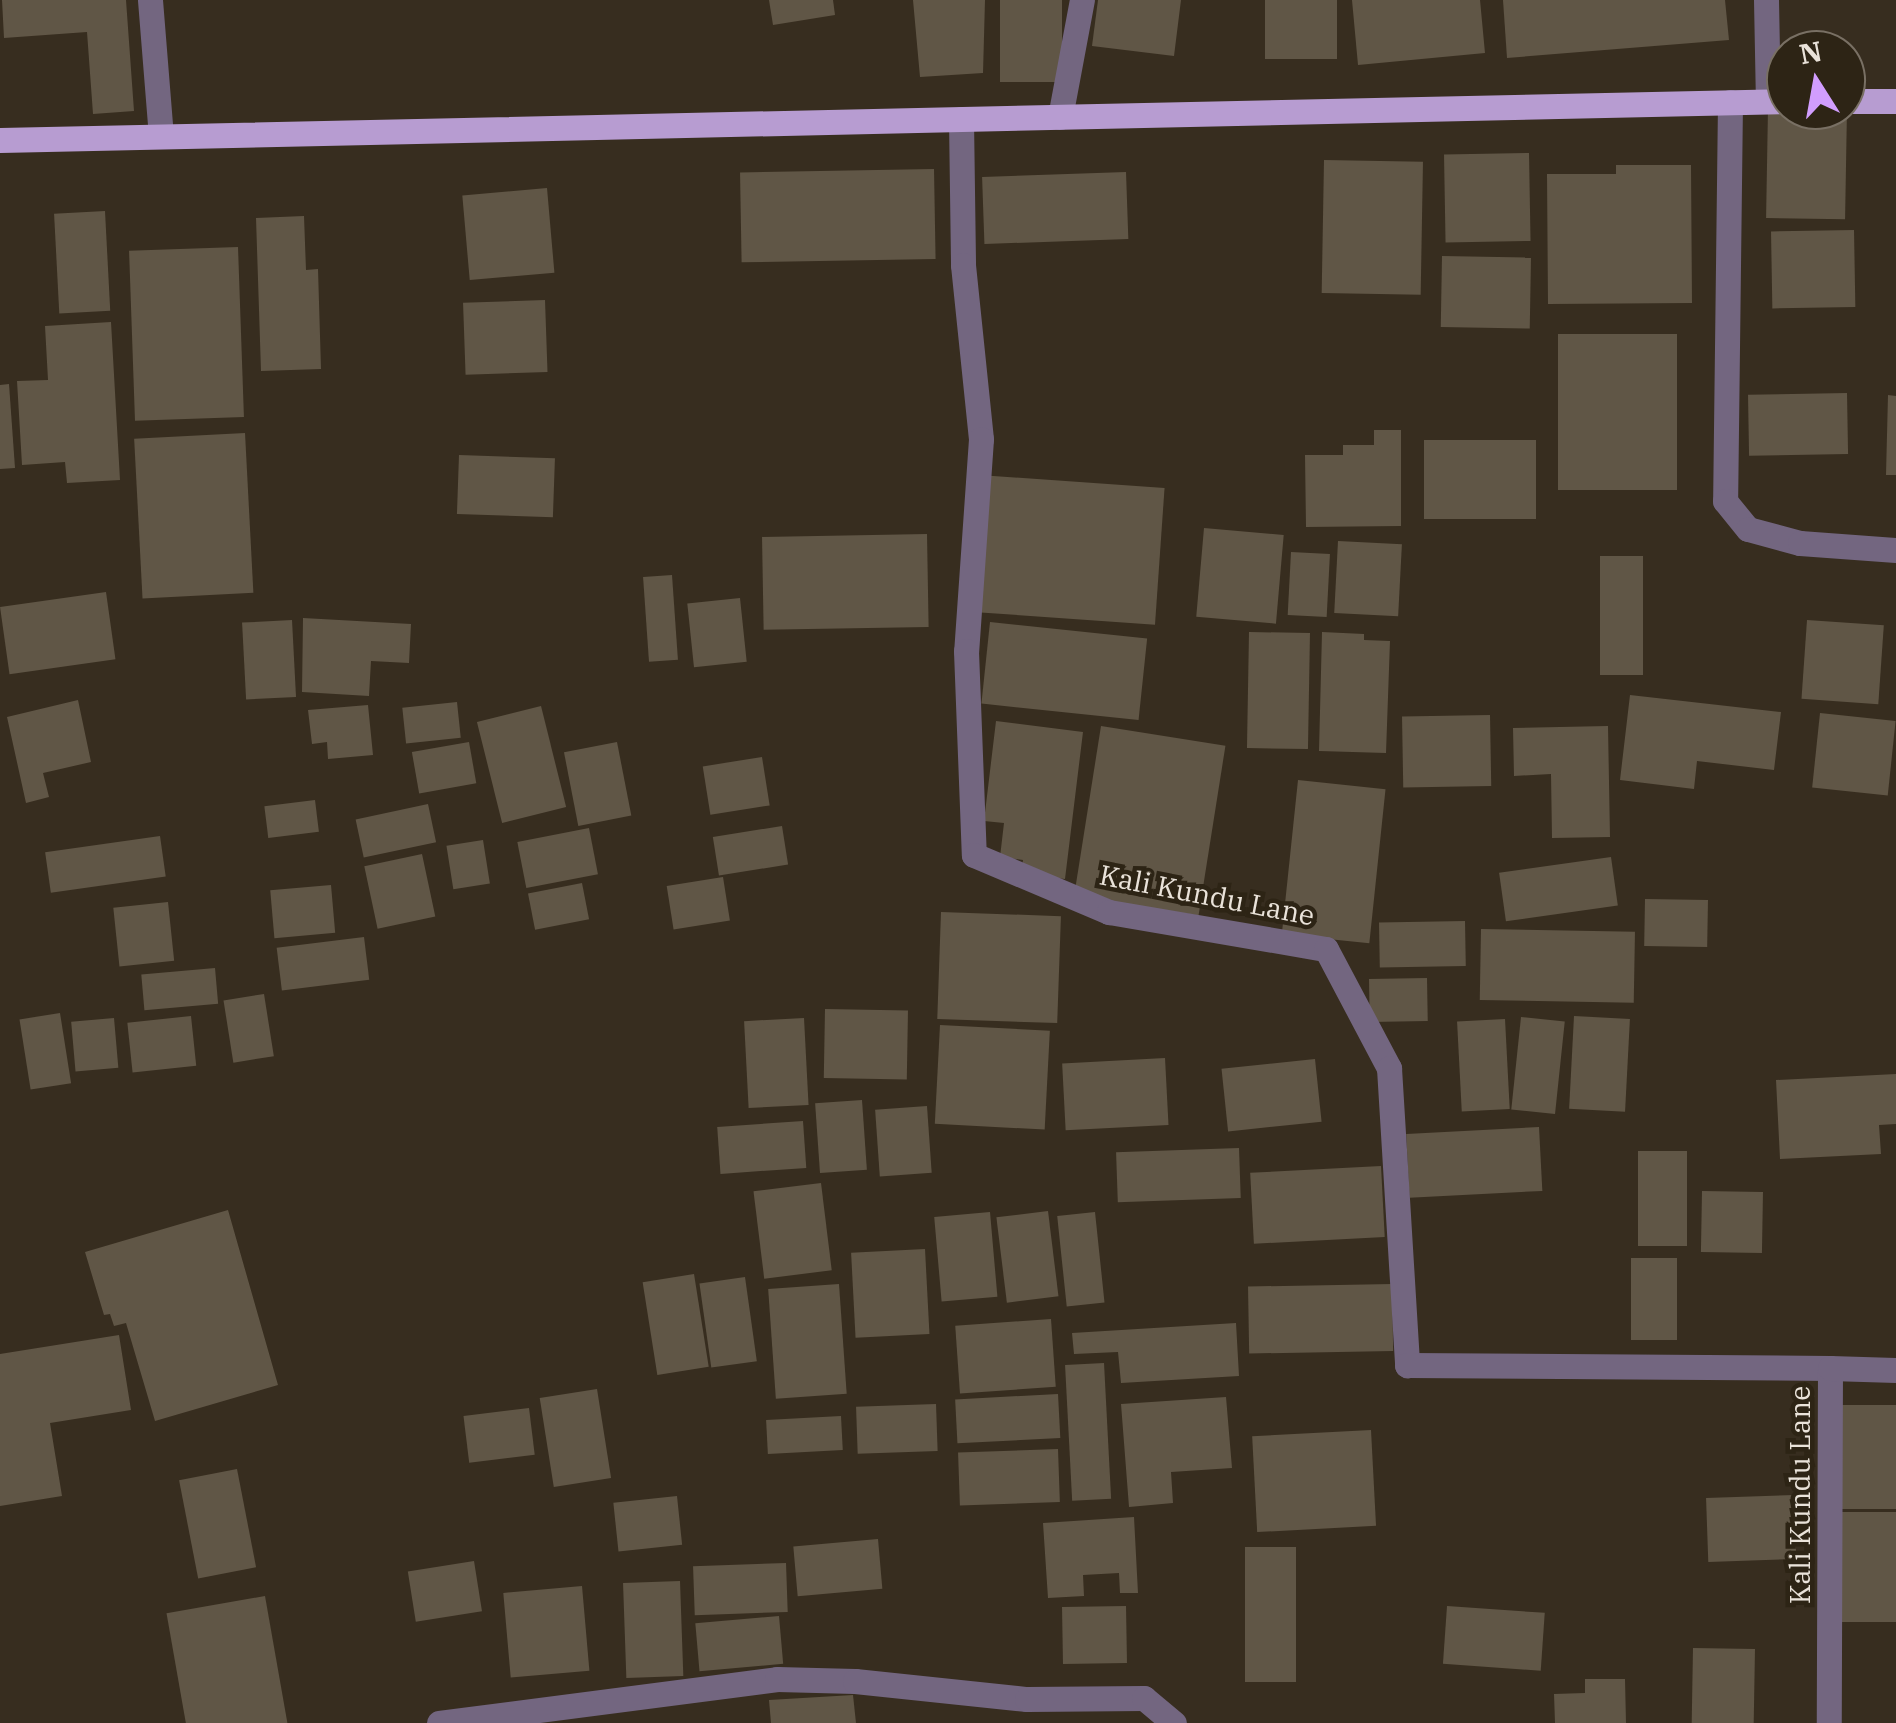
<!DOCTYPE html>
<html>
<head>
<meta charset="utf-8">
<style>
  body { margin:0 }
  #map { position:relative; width:1896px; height:1723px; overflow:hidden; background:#372d1f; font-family:"IBM Plex Serif",serif }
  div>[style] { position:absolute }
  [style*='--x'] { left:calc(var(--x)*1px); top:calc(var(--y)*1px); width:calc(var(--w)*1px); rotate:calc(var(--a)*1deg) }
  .building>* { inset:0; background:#605646; transform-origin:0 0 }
  .minor>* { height:25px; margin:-12.5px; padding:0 12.5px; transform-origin:12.5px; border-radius:12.5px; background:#736680 }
  .major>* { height:25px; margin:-12.5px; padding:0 12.5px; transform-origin:12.5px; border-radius:12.5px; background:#b79cd1 }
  span { translate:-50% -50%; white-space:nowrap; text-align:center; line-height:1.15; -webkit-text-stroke:9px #2d2415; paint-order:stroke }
  .street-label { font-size:28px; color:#eae3da }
  .north { position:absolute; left:1766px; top:30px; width:100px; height:100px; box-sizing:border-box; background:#2d2415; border:2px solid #797064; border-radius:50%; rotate:349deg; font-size:28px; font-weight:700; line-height:40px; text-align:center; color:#eae3da }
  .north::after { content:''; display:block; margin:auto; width:35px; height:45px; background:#d19dfe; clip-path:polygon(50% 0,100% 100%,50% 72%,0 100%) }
</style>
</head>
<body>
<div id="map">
  <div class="building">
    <div style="clip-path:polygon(2px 0,126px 0,134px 111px,93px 114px,87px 32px,4px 38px)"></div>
    <div style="clip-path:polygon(769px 0,833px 0,835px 15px,773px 25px)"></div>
    <div style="clip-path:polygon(913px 0,985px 0,983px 73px,920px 77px)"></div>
    <div style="left:1000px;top:0;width:62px;height:82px"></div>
    <div style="clip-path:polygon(1098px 0,1181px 0,1174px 56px,1092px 46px)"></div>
    <div style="left:1265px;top:0;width:72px;height:59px"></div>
    <div style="clip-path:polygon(1352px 0,1480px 0,1485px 53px,1358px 65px)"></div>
    <div style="clip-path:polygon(1503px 0,1725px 0,1729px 40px,1507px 58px)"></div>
    <div style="left:1768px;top:108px;width:79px;height:110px;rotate:1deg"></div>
    <div style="left:1529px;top:153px;width:88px;height:85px;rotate:89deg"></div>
    <div style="left:1324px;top:160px;width:99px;height:133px;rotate:1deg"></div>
    <div style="clip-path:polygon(1616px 165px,1691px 165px,1692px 303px,1548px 304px,1547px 174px,1616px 174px)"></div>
    <div style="left:934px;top:169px;width:90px;height:194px;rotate:89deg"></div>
    <div style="left:1126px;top:172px;width:67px;height:144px;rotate:88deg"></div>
    <div style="left:547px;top:188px;width:85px;height:85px;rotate:85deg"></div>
    <div style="left:105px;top:211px;width:100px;height:51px;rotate:87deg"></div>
    <div style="clip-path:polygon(304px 216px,306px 270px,318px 269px,321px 369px,261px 371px,256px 218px)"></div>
    <div style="left:1854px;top:230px;width:77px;height:83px;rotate:89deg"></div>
    <div style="left:238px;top:247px;width:170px;height:109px;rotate:88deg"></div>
    <div style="left:1442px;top:256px;width:89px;height:71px;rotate:1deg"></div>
    <div style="left:545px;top:300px;width:72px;height:82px;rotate:88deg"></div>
    <div style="clip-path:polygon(111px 322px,120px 480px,67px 483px,65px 462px,22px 465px,17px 381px,48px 380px,45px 326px)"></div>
    <div style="left:1677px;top:334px;width:156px;height:119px;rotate:90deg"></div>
    <div style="clip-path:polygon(9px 384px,15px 468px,0 469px,0 385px)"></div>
    <div style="left:1847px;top:393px;width:61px;height:99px;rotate:89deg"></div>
    <div style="clip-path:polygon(1888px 395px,1896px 396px,1896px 475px,1886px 475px)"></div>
    <div style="clip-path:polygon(1374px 430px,1401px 430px,1401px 526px,1306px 527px,1305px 455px,1343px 455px,1343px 445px,1374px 445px)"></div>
    <div style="left:245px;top:433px;width:160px;height:111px;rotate:87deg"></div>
    <div style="left:1536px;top:440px;width:79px;height:112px;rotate:90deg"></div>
    <div style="left:459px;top:455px;width:96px;height:59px;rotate:2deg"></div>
    <div style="left:979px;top:475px;width:186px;height:137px;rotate:4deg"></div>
    <div style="left:1204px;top:528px;width:80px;height:89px;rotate:5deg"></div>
    <div style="left:927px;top:534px;width:93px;height:165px;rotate:89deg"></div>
    <div style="left:1338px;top:541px;width:64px;height:72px;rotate:3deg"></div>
    <div style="left:1291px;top:552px;width:39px;height:63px;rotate:3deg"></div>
    <div style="left:1600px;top:556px;width:43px;height:119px"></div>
    <div style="left:672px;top:575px;width:85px;height:29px;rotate:86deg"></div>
    <div style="left:106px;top:592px;width:68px;height:107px;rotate:82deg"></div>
    <div style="left:740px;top:598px;width:64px;height:53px;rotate:84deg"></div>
    <div style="clip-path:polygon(303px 618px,411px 624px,409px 663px,371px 661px,369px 696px,302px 692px)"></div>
    <div style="left:292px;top:620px;width:77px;height:50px;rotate:87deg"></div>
    <div style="left:1807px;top:620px;width:77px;height:79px;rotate:4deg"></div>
    <div style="left:990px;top:622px;width:158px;height:82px;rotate:6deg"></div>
    <div style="left:1249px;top:632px;width:61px;height:116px;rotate:1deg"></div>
    <div style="clip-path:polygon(1322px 632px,1364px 634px,1364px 640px,1390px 641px,1386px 753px,1319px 751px)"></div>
    <div style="clip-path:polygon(1630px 695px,1781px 712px,1774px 770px,1697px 761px,1694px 789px,1620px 780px)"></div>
    <div style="clip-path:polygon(78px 700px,91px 762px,43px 773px,49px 797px,26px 803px,7px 717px)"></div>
    <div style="left:457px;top:702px;width:36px;height:55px;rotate:84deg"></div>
    <div style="clip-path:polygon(368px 705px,373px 755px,328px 759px,327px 742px,312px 744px,308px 710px)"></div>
    <div style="left:541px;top:706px;width:104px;height:66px;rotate:76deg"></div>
    <div style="left:1820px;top:713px;width:76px;height:75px;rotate:6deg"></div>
    <div style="left:1490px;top:715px;width:71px;height:88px;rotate:89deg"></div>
    <div style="clip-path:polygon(996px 721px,1083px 732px,1065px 879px,1021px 874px,1023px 860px,1000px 857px,1004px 823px,984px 821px)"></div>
    <div style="left:1101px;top:726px;width:126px;height:172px;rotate:9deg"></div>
    <div style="clip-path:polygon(1608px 726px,1610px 837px,1552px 838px,1551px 774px,1514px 776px,1513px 728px)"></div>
    <div style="left:469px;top:742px;width:42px;height:58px;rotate:80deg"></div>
    <div style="left:617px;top:742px;width:75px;height:54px;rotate:79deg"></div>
    <div style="left:762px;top:757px;width:49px;height:60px;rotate:81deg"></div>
    <div style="left:1298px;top:780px;width:88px;height:155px;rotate:6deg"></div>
    <div style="left:315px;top:800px;width:32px;height:51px;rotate:83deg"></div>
    <div style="left:428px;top:804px;width:39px;height:74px;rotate:78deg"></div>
    <div style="left:782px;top:826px;width:39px;height:70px;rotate:81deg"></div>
    <div style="left:589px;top:828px;width:47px;height:73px;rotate:79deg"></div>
    <div style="left:160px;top:836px;width:41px;height:116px;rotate:82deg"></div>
    <div style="left:483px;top:840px;width:44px;height:37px;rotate:81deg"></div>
    <div style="left:422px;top:854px;width:64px;height:59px;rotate:78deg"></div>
    <div style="left:1611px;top:857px;width:49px;height:113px;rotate:82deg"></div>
    <div style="left:723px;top:877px;width:44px;height:57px;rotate:81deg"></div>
    <div style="left:582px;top:883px;width:37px;height:55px;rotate:79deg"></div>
    <div style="left:331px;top:885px;width:48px;height:61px;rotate:85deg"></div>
    <div style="left:1645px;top:899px;width:63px;height:47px;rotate:1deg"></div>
    <div style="left:168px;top:902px;width:59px;height:55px;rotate:84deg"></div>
    <div style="left:941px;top:912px;width:120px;height:107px;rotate:2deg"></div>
    <div style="left:1465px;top:921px;width:45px;height:86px;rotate:89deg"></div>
    <div style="left:1481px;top:929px;width:154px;height:71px;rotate:1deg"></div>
    <div style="left:364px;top:937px;width:43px;height:88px;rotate:83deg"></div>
    <div style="left:215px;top:968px;width:36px;height:74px;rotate:85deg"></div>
    <div style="left:1427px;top:978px;width:43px;height:58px;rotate:89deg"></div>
    <div style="left:264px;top:994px;width:63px;height:41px;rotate:81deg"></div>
    <div style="left:825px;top:1009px;width:83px;height:69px;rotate:1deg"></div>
    <div style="left:60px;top:1013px;width:71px;height:41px;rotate:81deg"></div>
    <div style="left:191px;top:1016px;width:50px;height:64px;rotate:84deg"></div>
    <div style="left:1574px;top:1016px;width:56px;height:93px;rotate:3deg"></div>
    <div style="left:1521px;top:1017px;width:44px;height:93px;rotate:6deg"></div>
    <div style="left:114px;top:1018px;width:50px;height:43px;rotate:85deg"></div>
    <div style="left:804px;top:1018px;width:87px;height:60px;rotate:87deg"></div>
    <div style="left:1505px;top:1019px;width:90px;height:48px;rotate:87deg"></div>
    <div style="left:940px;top:1025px;width:110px;height:99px;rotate:3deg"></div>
    <div style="left:1165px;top:1058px;width:67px;height:103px;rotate:87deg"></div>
    <div style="left:1315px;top:1059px;width:63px;height:94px;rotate:84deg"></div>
    <div style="clip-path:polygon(1896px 1074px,1896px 1124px,1879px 1125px,1881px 1154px,1780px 1159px,1776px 1080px)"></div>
    <div style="left:862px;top:1100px;width:70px;height:47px;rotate:86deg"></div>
    <div style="left:927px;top:1106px;width:67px;height:52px;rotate:86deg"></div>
    <div style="left:803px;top:1121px;width:47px;height:86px;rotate:86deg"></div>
    <div style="left:1539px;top:1127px;width:64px;height:133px;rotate:87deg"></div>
    <div style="left:1239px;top:1148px;width:50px;height:123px;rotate:88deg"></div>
    <div style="left:1638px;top:1151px;width:49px;height:95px"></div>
    <div style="left:1381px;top:1166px;width:71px;height:131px;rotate:87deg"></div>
    <div style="left:821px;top:1183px;width:88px;height:68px;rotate:83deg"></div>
    <div style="left:1702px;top:1191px;width:61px;height:61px;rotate:1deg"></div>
    <div style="clip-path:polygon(228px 1210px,278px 1385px,155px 1421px,126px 1323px,114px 1326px,110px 1314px,104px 1315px,85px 1252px)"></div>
    <div style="left:1048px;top:1211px;width:86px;height:52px;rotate:83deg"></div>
    <div style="left:990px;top:1212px;width:85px;height:56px;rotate:85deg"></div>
    <div style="left:1095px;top:1212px;width:91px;height:38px;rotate:84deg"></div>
    <div style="left:925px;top:1249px;width:85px;height:74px;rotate:87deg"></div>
    <div style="left:1631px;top:1258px;width:46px;height:82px"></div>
    <div style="left:694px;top:1274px;width:94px;height:52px;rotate:81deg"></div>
    <div style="left:745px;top:1277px;width:85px;height:46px;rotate:82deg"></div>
    <div style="left:839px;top:1284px;width:110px;height:71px;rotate:86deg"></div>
    <div style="left:1392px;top:1284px;width:67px;height:144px;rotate:89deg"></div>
    <div style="left:1051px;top:1319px;width:68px;height:96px;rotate:86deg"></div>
    <div style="clip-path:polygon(1236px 1323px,1239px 1376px,1121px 1383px,1118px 1352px,1074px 1354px,1072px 1333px)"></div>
    <div style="clip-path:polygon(119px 1335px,131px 1410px,50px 1423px,62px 1496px,0 1506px,0 1354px)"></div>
    <div style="left:1104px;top:1363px;width:136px;height:39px;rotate:87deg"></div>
    <div style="left:597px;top:1389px;width:90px;height:58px;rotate:81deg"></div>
    <div style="left:1058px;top:1394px;width:44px;height:103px;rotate:87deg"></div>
    <div style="clip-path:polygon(1226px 1397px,1232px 1468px,1171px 1472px,1173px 1503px,1129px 1507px,1121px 1404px)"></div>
    <div style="left:936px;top:1404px;width:47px;height:80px;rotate:88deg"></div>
    <div style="left:1896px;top:1405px;width:104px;height:58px;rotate:90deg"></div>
    <div style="left:529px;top:1408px;width:47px;height:66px;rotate:83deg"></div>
    <div style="left:841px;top:1416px;width:34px;height:75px;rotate:87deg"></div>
    <div style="left:1371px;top:1430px;width:96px;height:119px;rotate:87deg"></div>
    <div style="left:1058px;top:1449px;width:53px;height:100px;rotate:88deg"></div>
    <div style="left:237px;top:1469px;width:100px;height:59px;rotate:79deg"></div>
    <div style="left:1794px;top:1495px;width:64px;height:88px;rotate:88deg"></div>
    <div style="left:677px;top:1496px;width:49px;height:64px;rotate:84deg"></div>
    <div style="left:1896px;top:1512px;width:110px;height:63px;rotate:90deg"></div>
    <div style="clip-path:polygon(1134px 1517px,1138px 1593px,1120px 1593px,1119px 1573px,1083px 1575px,1084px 1596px,1048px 1598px,1043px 1523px)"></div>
    <div style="left:878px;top:1539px;width:50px;height:85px;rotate:85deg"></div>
    <div style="left:1245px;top:1547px;width:51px;height:135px"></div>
    <div style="left:474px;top:1561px;width:51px;height:67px;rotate:81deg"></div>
    <div style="left:786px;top:1563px;width:49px;height:93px;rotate:88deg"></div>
    <div style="left:680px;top:1581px;width:95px;height:57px;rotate:88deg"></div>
    <div style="left:582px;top:1586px;width:85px;height:79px;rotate:85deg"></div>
    <div style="left:265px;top:1596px;width:129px;height:100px;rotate:80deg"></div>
    <div style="left:1126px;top:1606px;width:57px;height:64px;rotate:89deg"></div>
    <div style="left:1447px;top:1606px;width:98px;height:58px;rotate:4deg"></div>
    <div style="left:779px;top:1616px;width:48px;height:84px;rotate:85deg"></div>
    <div style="left:1693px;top:1648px;width:62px;height:75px;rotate:1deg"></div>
    <div style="clip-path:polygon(1585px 1679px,1625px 1679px,1626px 1723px,1555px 1723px,1554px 1694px,1585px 1693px)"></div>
    <div style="clip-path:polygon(853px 1695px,856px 1723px,771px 1723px,769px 1700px)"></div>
  </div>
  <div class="minor">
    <div style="--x:150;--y:0;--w:136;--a:85.4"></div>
    <div style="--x:1766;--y:0;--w:101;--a:88.9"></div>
    <div style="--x:1730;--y:102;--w:399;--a:90.7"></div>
    <div style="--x:1725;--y:501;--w:36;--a:51"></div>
    <div style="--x:1748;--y:529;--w:54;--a:15.1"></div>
    <div style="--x:1800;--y:543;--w:96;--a:4.2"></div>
    <div style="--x:1060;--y:117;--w:119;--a:-79.4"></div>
    <div style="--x:961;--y:119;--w:146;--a:89.2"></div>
    <div style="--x:963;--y:265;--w:175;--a:84.1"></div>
    <div style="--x:981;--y:439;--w:213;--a:94"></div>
    <div style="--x:966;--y:651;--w:204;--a:87.8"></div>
    <div style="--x:974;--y:855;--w:147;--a:22.9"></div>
    <div style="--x:1109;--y:912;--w:220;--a:9.7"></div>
    <div style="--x:1326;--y:949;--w:135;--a:62.1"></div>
    <div style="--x:1389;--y:1068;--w:298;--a:86.5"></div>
    <div style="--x:1407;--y:1365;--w:423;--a:0.4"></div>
    <div style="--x:1830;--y:1368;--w:355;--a:90.2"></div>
    <div style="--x:1830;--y:1368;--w:66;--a:1.7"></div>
    <div style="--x:439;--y:1723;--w:341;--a:-7.4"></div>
    <div style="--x:777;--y:1679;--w:78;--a:1.5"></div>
    <div style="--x:855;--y:1681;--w:173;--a:6"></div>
    <div style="--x:1027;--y:1699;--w:117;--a:-0.5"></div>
    <div style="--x:1144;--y:1698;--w:39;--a:40"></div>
  </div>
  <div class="major">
    <div style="--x:1846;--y:101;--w:50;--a:0"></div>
    <div style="--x:0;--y:140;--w:1786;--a:-1.25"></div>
  </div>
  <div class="street-label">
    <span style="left:1207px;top:895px;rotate:11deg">Kali Kundu Lane</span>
    <span style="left:1800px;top:1495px;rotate:-90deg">Kali Kundu Lane</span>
  </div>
  <div class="north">N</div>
</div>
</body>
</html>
